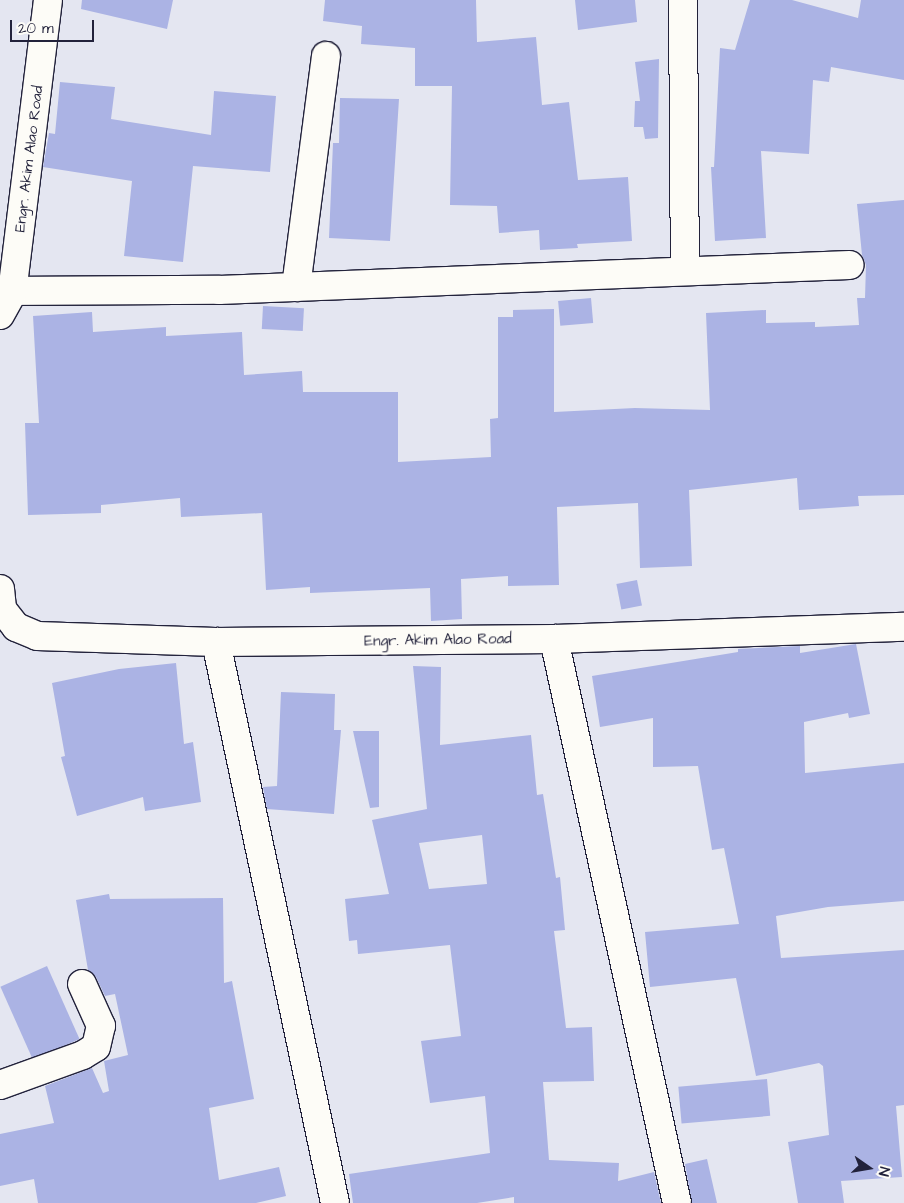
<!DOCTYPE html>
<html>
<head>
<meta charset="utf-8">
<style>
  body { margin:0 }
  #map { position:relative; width:904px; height:1203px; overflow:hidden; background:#e4e6f1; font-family:"Architects Daughter",sans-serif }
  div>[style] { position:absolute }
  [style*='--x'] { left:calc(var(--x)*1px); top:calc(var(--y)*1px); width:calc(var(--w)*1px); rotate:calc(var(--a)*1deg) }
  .building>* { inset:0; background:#abb3e4; transform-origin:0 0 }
  .roads { filter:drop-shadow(1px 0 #22223b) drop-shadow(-1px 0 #22223b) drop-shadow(0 1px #22223b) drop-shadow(0 -1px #22223b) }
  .minor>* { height:28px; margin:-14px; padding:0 14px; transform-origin:14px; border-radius:14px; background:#fdfcf7 }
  span { translate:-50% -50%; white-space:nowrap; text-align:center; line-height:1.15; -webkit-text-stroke:5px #fdfcf7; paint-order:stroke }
  .street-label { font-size:15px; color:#22223b }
  .north { position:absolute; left:844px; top:1143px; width:50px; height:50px; -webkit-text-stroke:4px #fdfcf7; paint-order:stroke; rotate:103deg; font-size:14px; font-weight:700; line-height:20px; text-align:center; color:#22223b }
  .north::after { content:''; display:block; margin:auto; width:18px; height:22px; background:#22223b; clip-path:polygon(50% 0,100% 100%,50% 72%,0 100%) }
  .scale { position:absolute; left:10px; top:20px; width:84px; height:22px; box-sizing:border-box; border:2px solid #22223b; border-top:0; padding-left:6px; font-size:15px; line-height:18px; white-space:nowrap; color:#22223b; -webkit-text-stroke:4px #fdfcf7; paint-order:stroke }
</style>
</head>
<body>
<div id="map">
  <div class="building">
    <div style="clip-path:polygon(82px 0,173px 0,167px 29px,81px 9px)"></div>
    <div style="clip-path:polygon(325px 0,476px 0,477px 42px,536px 37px,542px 105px,569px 102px,578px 180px,628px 177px,632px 241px,577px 244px,578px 248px,540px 250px,539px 230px,499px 233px,497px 206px,450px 205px,452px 86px,415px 86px,415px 48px,361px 44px,362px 26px,323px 21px)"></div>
    <div style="clip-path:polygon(575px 0,635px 0,637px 22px,578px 30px)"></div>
    <div style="clip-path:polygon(750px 0,792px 0,858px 18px,861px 0,904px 0,904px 80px,831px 67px,829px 82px,813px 80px,809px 154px,761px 151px,766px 238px,715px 241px,711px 167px,714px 167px,720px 48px,735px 50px)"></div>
    <div style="clip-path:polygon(659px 59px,658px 138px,645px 139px,643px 127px,634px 127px,635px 101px,640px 101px,635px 62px)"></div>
    <div style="clip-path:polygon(60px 82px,115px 87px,111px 119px,211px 135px,214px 91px,276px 96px,270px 172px,193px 166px,183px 262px,124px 256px,132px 181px,43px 167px,49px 133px,55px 134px)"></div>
    <div style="clip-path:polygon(340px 98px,399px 99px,390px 241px,329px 238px,333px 143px,339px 143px)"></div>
    <div style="clip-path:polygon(904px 200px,904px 495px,858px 496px,859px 506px,799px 510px,797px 478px,689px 490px,692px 566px,640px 568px,638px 503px,557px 507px,559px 585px,508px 586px,508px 576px,461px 579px,462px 619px,431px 621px,430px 588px,310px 593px,310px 587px,266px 590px,262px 513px,181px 517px,180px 498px,101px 505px,101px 513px,28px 515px,25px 423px,39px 423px,33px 316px,92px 312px,93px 332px,166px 327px,166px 336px,242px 332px,244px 375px,302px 371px,303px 392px,398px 392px,398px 462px,491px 457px,490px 419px,498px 418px,498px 317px,513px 317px,513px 310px,554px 309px,554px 412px,635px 408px,710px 410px,706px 313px,766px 310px,766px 323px,815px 322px,815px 327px,859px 325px,857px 298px,865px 298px,866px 265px,862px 255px,857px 204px)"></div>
    <div style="left:591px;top:298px;width:25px;height:33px;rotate:85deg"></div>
    <div style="left:263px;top:306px;width:41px;height:23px;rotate:3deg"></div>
    <div style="left:637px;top:580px;width:26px;height:21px;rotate:79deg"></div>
    <div style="clip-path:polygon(856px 644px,870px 714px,849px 718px,848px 713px,804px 722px,805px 773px,904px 763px,904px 901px,828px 907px,776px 916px,781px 958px,904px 950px,904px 1105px,896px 1106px,902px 1177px,841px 1181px,844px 1203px,798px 1203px,788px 1142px,829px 1135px,823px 1066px,819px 1063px,756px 1076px,736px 978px,650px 987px,645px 932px,739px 924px,724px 848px,712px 850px,698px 766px,653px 767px,653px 718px,600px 727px,592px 676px,738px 652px,738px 649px,800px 646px,800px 653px)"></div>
    <div style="clip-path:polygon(176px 663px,184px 744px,193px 742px,201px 802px,145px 811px,143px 797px,77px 816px,61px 757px,65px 756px,52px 683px,119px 669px)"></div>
    <div style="clip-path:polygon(evenodd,413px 666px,441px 667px,440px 745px,531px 735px,537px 795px,543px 794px,556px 878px,560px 877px,565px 930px,554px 931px,566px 1028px,592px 1027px,594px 1081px,543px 1082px,549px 1160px,619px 1163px,618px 1181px,654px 1172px,661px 1203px,514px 1203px,514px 1197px,477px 1203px,353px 1203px,349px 1174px,490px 1153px,485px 1096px,430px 1103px,421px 1041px,461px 1036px,450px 945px,358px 954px,357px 940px,349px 941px,345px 899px,389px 894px,372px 820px,427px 809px,413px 666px,482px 835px,487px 884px,429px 889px,419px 843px,482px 835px)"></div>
    <div style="clip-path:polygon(281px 692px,335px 694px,334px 730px,341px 730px,334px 814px,267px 809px,263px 787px,277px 786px)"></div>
    <div style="clip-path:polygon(353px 731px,379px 731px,379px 807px,370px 808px)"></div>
    <div style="clip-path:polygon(109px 894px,110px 899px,223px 898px,224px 983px,232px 981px,254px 1099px,209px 1108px,219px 1180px,279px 1167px,286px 1196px,256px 1203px,38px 1203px,34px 1179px,0 1186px,0 1134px,54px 1123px,45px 1086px,92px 1068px,103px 1093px,109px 1091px,104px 1061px,128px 1055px,115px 994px,105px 996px,96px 977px,88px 970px,76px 900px)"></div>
    <div style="left:47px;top:966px;width:80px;height:51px;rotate:66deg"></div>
    <div style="left:767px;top:1079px;width:37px;height:89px;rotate:85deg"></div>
    <div style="clip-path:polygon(707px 1159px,717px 1203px,692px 1203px,685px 1164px)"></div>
  </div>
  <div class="roads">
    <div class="minor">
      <div style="--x:683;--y:0;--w:270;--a:89.6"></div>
      <div style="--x:296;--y:287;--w:233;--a:-82.6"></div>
      <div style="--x:0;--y:291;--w:219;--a:-0.3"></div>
      <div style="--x:219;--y:290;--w:631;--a:-2.27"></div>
      <div style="--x:0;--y:315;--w:25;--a:-61"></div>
      <div style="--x:12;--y:293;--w:295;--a:-83"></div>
      <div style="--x:0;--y:589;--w:20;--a:84"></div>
      <div style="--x:2;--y:609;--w:23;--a:52"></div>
      <div style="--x:16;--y:627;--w:23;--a:23"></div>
      <div style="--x:37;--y:636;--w:179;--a:1.9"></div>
      <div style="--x:216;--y:642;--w:338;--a:-0.5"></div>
      <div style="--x:554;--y:639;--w:350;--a:-2"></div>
      <div style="--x:554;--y:639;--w:577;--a:77.7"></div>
      <div style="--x:216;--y:642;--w:573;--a:78.02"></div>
      <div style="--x:0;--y:1085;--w:88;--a:-19.9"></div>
      <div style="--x:83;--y:1055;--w:15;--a:-32"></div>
      <div style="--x:96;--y:1047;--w:22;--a:-77"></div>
      <div style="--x:101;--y:1026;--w:46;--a:-114.3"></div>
    </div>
  </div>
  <div class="street-label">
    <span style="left:29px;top:159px;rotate:-83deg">Engr. Akim Alao Road</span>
    <span style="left:438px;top:640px;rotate:-1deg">Engr. Akim Alao Road</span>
  </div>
  <div class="north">N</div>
  <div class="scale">20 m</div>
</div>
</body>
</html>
